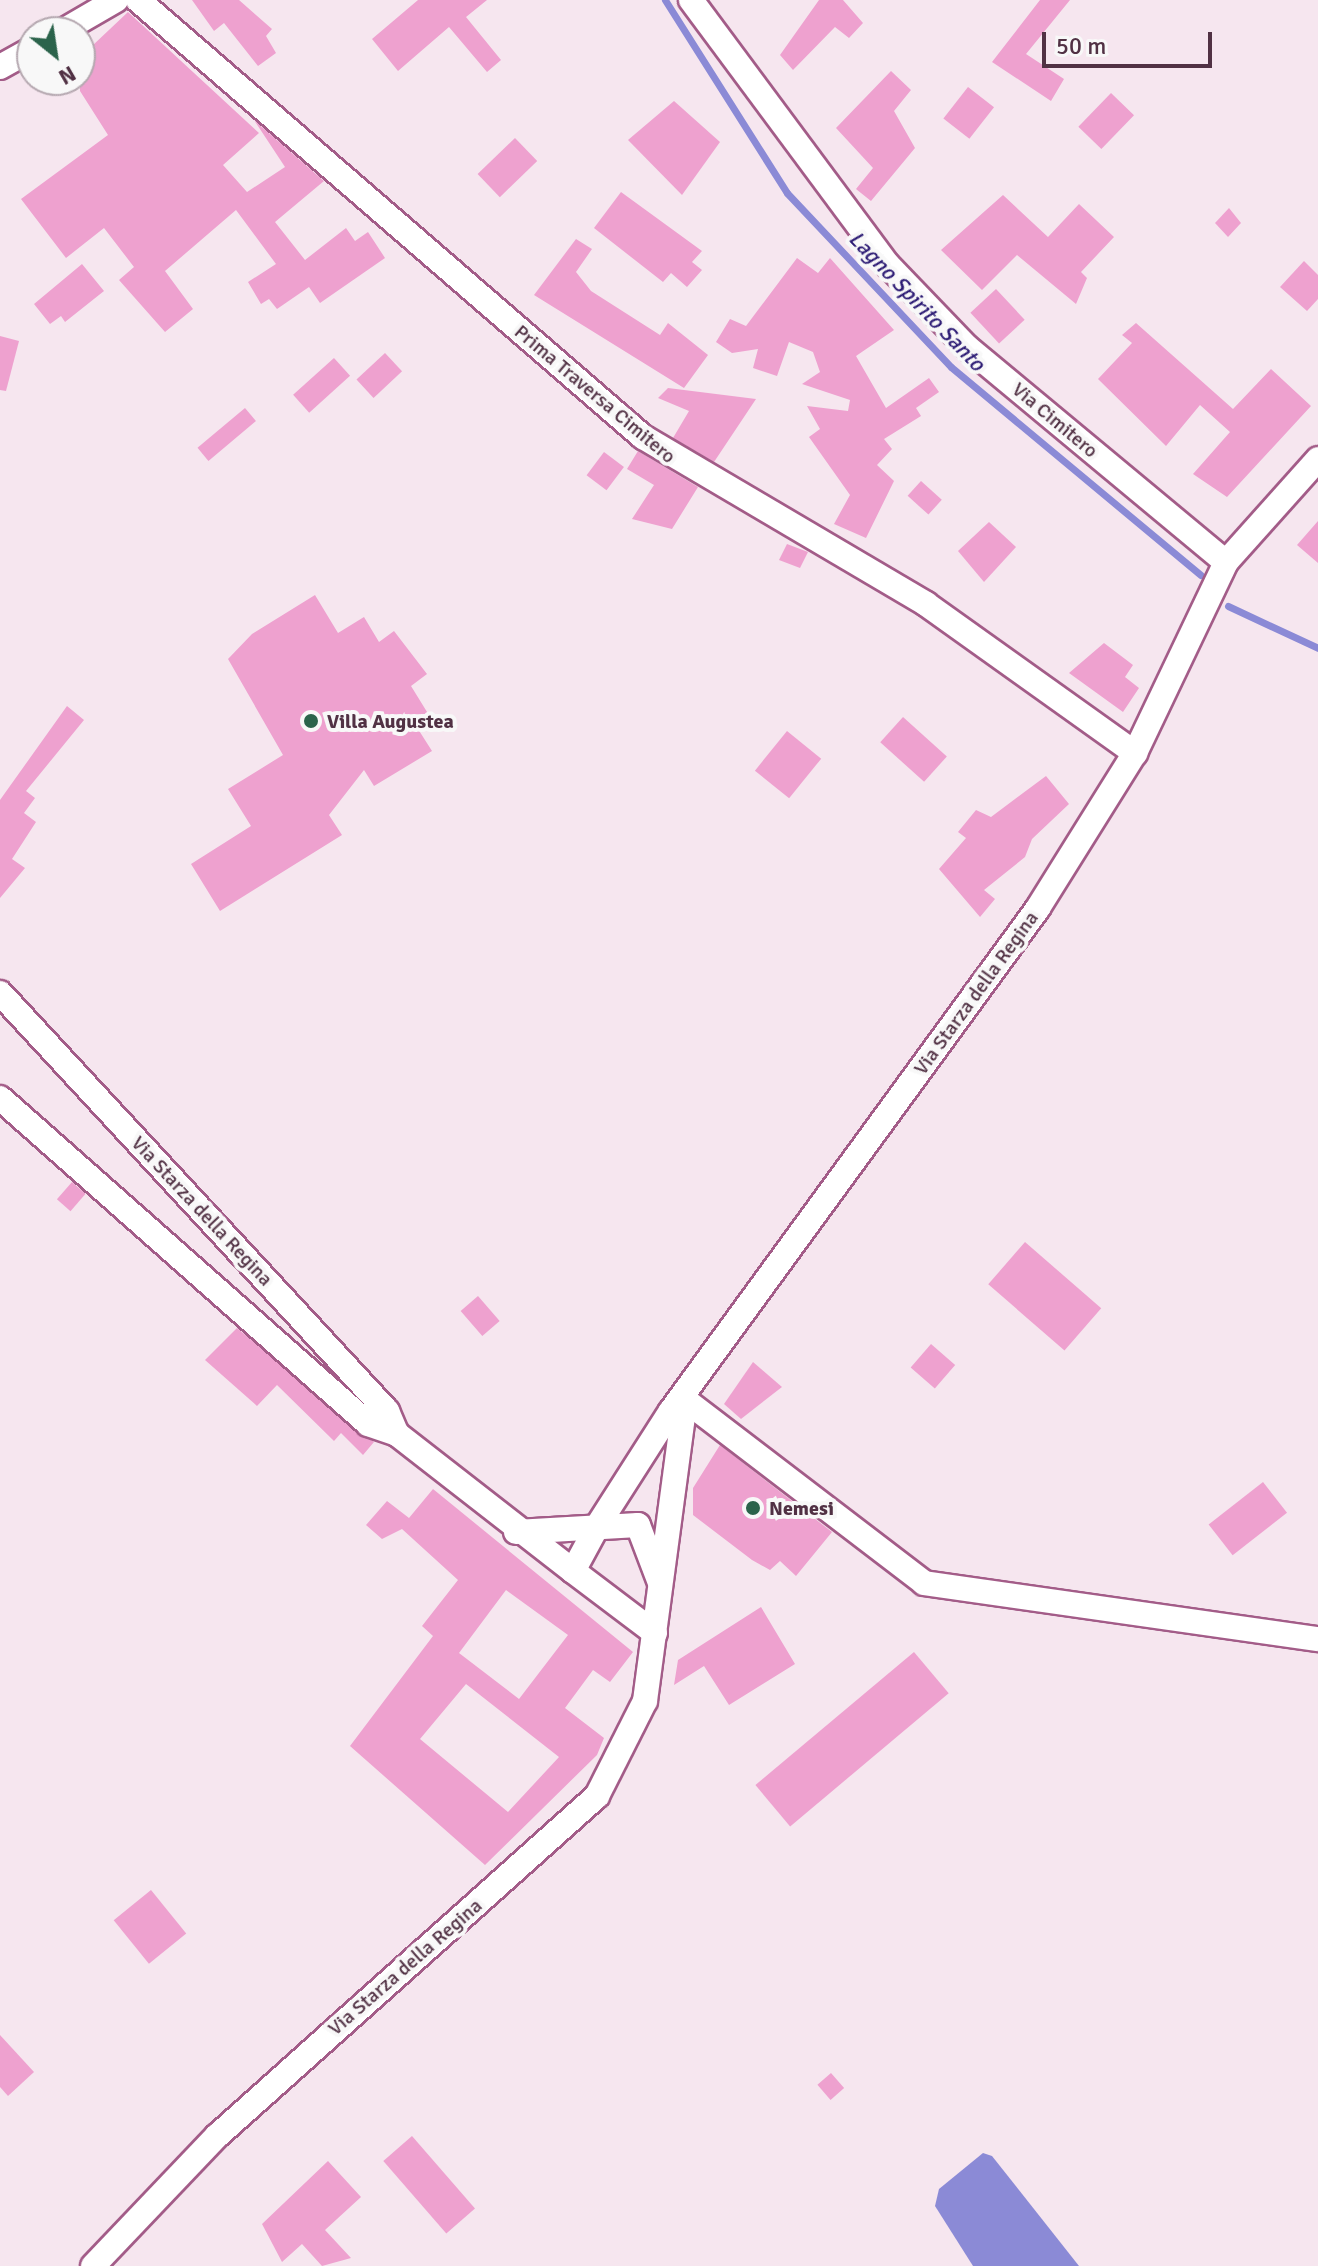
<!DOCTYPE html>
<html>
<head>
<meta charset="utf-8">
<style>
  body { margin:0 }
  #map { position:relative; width:1318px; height:2266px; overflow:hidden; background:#f6e6ef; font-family:Signika,sans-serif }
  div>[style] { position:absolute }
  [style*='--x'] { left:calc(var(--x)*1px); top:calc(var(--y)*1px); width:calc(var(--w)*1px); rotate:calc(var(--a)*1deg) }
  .water>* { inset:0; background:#8b8ad6 }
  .stream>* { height:7px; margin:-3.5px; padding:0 3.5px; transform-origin:3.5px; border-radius:3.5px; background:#8b8ad6 }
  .building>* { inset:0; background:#eea1cf; transform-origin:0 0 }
  .roads { filter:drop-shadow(2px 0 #a35c88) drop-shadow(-2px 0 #a35c88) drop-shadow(0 2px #a35c88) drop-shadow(0 -2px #a35c88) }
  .minor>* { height:24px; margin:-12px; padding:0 12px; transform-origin:12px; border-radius:12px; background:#fff }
  .dots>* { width:22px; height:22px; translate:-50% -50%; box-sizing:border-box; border:4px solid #f8f8f8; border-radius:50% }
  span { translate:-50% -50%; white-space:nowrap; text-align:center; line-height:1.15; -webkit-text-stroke:8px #f8f8f8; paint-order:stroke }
  .street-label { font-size:20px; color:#513144 }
  .poi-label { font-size:20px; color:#513144; font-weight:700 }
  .left { translate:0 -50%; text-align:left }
  .water-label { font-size:22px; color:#2c1b74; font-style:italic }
  .north { position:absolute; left:16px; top:16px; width:80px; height:80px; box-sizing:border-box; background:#f8f8f8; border:2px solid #b5a8b0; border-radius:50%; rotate:150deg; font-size:22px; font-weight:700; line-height:32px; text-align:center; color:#513144 }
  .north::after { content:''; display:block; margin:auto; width:28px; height:36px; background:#2b634b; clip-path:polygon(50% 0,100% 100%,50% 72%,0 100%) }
  .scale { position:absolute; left:1042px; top:32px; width:170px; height:36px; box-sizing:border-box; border:4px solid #513144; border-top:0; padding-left:10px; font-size:24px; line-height:28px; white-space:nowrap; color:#513144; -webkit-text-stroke:6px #f8f8f8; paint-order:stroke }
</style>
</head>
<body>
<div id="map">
  <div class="water">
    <div style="clip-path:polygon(983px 2153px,992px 2156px,1079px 2266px,973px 2266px,935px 2206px,939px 2189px)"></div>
  </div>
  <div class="stream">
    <div style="--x:665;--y:0;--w:228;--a:57.7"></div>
    <div style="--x:787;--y:193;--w:239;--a:46.7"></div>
    <div style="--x:951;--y:367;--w:325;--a:39.8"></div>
    <div style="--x:1228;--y:606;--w:99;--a:25"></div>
  </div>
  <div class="building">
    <div style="clip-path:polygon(192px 0,239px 0,272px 29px,266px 36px,276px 53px,258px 66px,224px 23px,214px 31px)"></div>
    <div style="clip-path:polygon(418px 0,487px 0,466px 17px,501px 60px,487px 72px,449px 27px,398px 71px,372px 39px)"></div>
    <div style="clip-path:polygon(819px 0,843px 0,863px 23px,849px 38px,835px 27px,793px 70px,780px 55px)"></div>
    <div style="clip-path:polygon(1040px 0,1070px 0,1026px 54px,1064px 79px,1051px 101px,992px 62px)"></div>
    <div style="clip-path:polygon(128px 12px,259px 133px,223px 165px,247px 192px,285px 167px,254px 120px,324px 181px,275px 222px,305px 260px,346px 228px,355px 241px,368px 232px,385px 258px,320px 303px,309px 287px,277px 309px,269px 299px,261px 304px,248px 282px,276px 264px,236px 210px,165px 271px,193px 309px,165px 332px,119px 280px,134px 267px,104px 228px,66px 258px,21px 199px,108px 135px,80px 91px,80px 38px,92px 46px)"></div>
    <div style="clip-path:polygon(891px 71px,911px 90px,894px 111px,915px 148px,871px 201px,856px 189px,873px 168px,836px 128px)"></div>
    <div style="left:968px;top:87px;width:33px;height:40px;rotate:38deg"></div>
    <div style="left:1111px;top:93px;width:32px;height:47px;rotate:44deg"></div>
    <div style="clip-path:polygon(674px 101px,720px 142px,682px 195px,628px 140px)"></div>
    <div style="left:515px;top:138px;width:32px;height:52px;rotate:46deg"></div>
    <div style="clip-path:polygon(621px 192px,702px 251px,692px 262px,702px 270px,687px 287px,671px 273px,663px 282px,594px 228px)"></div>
    <div style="clip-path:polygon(1003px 195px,1048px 237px,1079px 204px,1114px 237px,1081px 272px,1087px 278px,1076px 304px,1017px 255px,982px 290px,941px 250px)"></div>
    <div style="clip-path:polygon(1229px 208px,1241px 223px,1228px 237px,1215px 223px)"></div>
    <div style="clip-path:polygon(576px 239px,592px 249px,576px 272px,591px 291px,660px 335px,668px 323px,708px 355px,684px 388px,534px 295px)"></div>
    <div style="clip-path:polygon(797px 258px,818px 273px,830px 258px,894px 330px,856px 356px,886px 408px,929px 378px,939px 392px,916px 408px,921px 416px,884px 439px,892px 449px,877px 465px,894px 481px,866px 538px,834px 524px,850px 495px,809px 437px,820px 429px,807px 406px,848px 411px,850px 400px,802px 384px,820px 372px,813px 352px,789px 342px,777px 376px,753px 368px,758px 349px,732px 353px,716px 342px,730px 319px,746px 326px)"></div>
    <div style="clip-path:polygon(1304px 261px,1318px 275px,1318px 299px,1307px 311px,1280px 287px)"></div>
    <div style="clip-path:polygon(82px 264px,104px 291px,65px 322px,61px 316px,50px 324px,34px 304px)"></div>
    <div style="left:996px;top:289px;width:42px;height:35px;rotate:47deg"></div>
    <div style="clip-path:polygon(1136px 323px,1233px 409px,1271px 369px,1311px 406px,1227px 497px,1193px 474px,1230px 432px,1200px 405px,1166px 446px,1098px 379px,1132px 343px,1122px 335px)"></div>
    <div style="clip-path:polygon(0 336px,19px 341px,6px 391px,0 390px)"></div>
    <div style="left:385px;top:353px;width:25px;height:39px;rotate:47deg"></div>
    <div style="left:334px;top:358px;width:24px;height:55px;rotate:48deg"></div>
    <div style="clip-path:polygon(668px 388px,756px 399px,714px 462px,673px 438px,689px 411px,658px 398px)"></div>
    <div style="left:245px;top:408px;width:17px;height:62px;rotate:50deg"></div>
    <div style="clip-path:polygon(638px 451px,698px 487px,672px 529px,632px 519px,654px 485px,627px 469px)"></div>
    <div style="left:604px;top:452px;width:25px;height:29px;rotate:37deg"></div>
    <div style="left:921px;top:481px;width:28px;height:20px;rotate:42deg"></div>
    <div style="clip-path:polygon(1318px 521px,1318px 563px,1297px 545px)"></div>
    <div style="clip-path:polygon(989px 522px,1016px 547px,984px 582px,958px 551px)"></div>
    <div style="clip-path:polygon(787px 544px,808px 552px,800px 568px,779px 560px)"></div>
    <div style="clip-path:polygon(315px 595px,338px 633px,364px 617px,379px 642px,394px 631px,427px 674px,411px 686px,432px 720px,418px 729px,432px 751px,374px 786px,364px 770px,329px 815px,342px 835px,220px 911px,191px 864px,251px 826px,228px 789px,283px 755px,228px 659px,252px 634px)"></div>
    <div style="clip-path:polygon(1104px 643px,1133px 665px,1125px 677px,1139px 688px,1123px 712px,1069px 673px)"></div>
    <div style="clip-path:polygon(67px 706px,84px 720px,26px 791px,35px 798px,24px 813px,36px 822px,12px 859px,25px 868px,0 898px,0 800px)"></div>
    <div style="left:903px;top:717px;width:59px;height:34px;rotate:42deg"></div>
    <div style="left:787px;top:731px;width:44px;height:51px;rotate:39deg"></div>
    <div style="clip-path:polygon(1046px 776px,1069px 804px,1032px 839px,1025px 857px,984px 890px,995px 899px,980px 917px,939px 869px,966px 838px,958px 832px,976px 810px,991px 817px)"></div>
    <div style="left:72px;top:1182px;width:18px;height:23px;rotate:41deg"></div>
    <div style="left:1025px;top:1242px;width:101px;height:56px;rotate:41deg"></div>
    <div style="left:478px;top:1296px;width:33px;height:23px;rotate:49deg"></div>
    <div style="clip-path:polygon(237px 1328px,374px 1442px,363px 1455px,341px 1433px,334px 1441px,277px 1385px,257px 1406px,205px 1360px)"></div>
    <div style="left:931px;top:1344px;width:32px;height:31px;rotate:41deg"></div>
    <div style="clip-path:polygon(753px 1362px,782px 1387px,741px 1419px,724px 1404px)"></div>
    <div style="clip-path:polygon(720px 1445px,832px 1532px,796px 1576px,780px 1561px,770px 1570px,752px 1560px,693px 1515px,693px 1488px)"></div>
    <div style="left:1263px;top:1482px;width:39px;height:69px;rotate:52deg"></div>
    <div style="clip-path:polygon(evenodd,433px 1489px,633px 1652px,610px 1682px,593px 1670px,565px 1708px,604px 1738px,597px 1755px,485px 1865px,350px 1746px,433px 1636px,422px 1626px,458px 1580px,402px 1529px,382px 1539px,366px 1525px,387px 1501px,409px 1518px,433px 1489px,506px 1590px,568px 1635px,519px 1699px,459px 1653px,506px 1590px,433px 1489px,466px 1684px,559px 1757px,508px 1812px,420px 1739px,466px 1684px)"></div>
    <div style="clip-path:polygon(761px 1607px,795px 1664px,729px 1705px,704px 1666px,674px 1685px,678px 1660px)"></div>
    <div style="left:914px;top:1652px;width:54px;height:207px;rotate:50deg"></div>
    <div style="left:151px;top:1890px;width:56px;height:48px;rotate:51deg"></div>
    <div style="clip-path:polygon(0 2035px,34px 2072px,8px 2096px,0 2087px)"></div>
    <div style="left:831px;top:2073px;width:20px;height:18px;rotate:49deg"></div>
    <div style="left:412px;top:2136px;width:96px;height:38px;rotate:49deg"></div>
    <div style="clip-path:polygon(328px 2161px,361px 2197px,325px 2230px,351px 2258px,322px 2266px,302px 2244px,282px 2262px,262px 2224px)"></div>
  </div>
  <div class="roads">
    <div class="minor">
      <div style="--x:138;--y:0;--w:668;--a:40.87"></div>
      <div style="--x:643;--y:437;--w:329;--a:30.5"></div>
      <div style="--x:926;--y:604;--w:257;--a:35.5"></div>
      <div style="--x:691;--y:0;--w:330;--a:53.4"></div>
      <div style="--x:888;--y:265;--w:115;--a:46.1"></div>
      <div style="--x:968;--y:348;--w:335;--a:39.7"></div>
      <div style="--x:61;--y:32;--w:64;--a:-30.2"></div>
      <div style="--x:0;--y:67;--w:37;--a:-29"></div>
      <div style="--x:0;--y:993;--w:570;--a:47.21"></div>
      <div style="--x:387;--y:1411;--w:25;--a:67"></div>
      <div style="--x:397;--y:1434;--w:223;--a:37.9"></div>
      <div style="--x:0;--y:1098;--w:492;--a:41.5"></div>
      <div style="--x:368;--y:1424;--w:31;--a:19"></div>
      <div style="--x:685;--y:1400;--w:301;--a:37.4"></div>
      <div style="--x:924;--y:1583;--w:398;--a:8.1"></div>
      <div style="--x:516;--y:1532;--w:122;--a:-3.3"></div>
      <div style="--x:638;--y:1525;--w:62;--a:69.2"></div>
      <div style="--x:655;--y:1633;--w:103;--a:-142.9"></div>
      <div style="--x:573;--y:1571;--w:52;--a:-61.5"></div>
      <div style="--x:598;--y:1525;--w:135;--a:-57.4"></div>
      <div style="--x:671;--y:1411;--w:623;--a:-53.88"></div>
      <div style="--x:1038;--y:908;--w:183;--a:-58"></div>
      <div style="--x:1135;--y:753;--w:212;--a:-64.5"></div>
      <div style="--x:1226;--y:562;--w:138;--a:-48.2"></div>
      <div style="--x:93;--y:2266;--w:180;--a:-46.4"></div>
      <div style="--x:217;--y:2136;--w:510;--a:-41.82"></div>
      <div style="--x:597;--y:1796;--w:106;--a:-63.2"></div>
      <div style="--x:645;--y:1701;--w:304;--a:-82.4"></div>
    </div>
  </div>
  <div class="dots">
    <div style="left:311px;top:721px;background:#2b634b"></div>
    <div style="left:753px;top:1508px;background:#2b634b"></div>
  </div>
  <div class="street-label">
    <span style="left:595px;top:394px;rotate:40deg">Prima Traversa Cimitero</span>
    <span style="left:1055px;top:420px;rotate:40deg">Via Cimitero</span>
    <span style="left:976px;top:993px;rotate:-54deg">Via Starza della Regina</span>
    <span style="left:202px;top:1211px;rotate:47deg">Via Starza della Regina</span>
    <span style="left:405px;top:1967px;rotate:-41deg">Via Starza della Regina</span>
  </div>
  <div class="poi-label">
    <span class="left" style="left:327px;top:721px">Villa Augustea</span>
    <span class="left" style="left:769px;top:1508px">Nemesi</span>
  </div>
  <div class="water-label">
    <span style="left:917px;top:301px;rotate:46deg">Lagno Spirito Santo</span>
  </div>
  <div class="north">N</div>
  <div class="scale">50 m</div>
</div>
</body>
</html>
